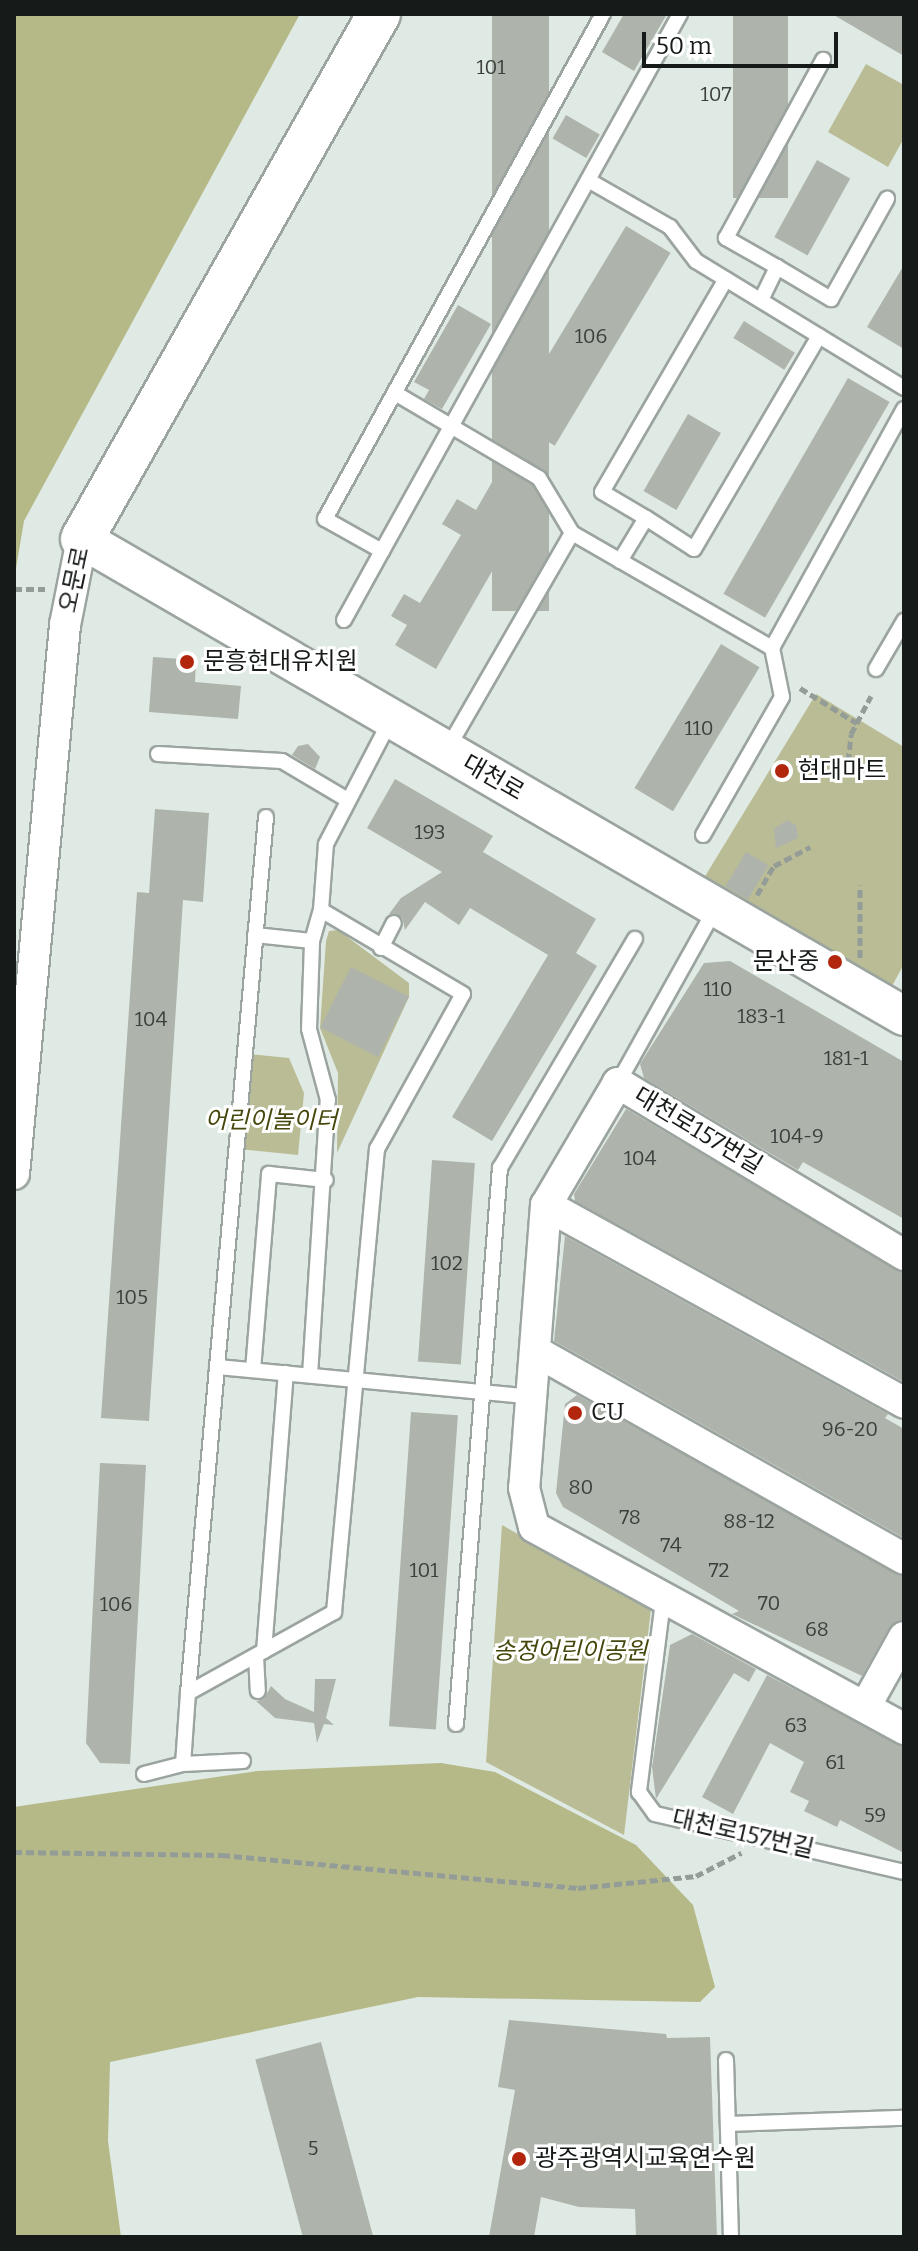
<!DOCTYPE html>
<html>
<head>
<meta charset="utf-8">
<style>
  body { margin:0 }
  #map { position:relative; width:918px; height:2251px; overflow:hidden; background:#e0eae4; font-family:Bitter,"Noto Sans KR",serif }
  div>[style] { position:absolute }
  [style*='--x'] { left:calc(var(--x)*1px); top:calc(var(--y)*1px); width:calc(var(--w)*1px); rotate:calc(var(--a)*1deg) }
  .green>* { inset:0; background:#b9bc94 }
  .forest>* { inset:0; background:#b5b887 }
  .building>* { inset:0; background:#aeb4ac; transform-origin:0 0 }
  .path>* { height:5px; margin-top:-2.5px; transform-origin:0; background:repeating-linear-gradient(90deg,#949c98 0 8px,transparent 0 12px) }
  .roads { filter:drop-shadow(2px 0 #9ba49f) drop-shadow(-2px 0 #9ba49f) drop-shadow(0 2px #9ba49f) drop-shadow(0 -2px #9ba49f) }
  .service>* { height:14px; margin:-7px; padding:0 7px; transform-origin:7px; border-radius:7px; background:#fff }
  .minor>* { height:30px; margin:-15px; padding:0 15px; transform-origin:15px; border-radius:15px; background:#fff }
  .tertiary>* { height:38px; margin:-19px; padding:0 19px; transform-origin:19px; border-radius:19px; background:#fff }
  .secondary>* { height:42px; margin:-21px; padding:0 21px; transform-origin:21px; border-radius:21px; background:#fff }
  .dots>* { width:22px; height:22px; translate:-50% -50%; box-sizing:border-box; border:4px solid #fff; border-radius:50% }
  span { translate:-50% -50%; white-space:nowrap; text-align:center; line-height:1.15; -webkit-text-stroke:6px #fff; paint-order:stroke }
  .number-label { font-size:20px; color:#3c403d }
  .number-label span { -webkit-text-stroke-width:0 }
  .street-label { font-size:24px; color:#161a18 }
  .poi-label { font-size:24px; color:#161a18 }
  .left { translate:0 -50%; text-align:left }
  .right { translate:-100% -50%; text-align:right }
  .park-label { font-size:24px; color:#46470c; font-style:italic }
  .frame { position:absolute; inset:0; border:16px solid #161a18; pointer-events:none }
  .scale { position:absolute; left:642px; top:32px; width:196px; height:36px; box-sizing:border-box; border:4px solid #161a18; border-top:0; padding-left:10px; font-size:24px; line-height:28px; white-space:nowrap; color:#161a18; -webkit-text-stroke:6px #fff; paint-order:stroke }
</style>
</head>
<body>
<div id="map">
  <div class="green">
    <div style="clip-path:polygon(866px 64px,904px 85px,904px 138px,888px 167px,828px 132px)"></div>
    <div style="clip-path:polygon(816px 694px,904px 747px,904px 964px,892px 986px,704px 878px)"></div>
    <div style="clip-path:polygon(338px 930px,409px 983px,409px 997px,337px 1153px,338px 1073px,320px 1028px,326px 941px,329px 931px)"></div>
    <div style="clip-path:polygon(248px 1054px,289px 1058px,304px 1093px,298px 1155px,238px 1149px)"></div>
    <div style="clip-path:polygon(502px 1525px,651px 1609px,624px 1835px,486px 1762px)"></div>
  </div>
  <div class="forest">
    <div style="clip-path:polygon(14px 14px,300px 14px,24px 521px,14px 580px)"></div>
    <div style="clip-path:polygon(441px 1763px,495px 1772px,636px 1845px,693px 1905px,715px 1987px,700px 2002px,418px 1997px,110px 2062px,108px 2141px,121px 2237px,14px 2237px,14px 1807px,257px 1771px)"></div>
  </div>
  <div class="building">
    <div style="left:492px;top:14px;width:57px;height:597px"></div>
    <div style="clip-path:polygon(624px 14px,667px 14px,634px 71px,602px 52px)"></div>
    <div style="left:733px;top:14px;width:55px;height:184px"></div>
    <div style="clip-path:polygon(832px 14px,904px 14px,904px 56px)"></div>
    <div style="left:566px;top:115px;width:39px;height:27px;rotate:30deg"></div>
    <div style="left:817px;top:160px;width:38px;height:88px;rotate:29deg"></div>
    <div style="left:626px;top:226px;width:52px;height:225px;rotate:31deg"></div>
    <div style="clip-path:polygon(904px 265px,904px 349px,867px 327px)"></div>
    <div style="clip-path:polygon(458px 305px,491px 324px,442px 409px,424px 399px,429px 390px,414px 382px)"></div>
    <div style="left:744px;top:321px;width:60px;height:20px;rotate:32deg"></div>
    <div style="left:848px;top:378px;width:48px;height:249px;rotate:30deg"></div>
    <div style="left:688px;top:414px;width:38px;height:89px;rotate:30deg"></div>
    <div style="clip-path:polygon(495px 477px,533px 500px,436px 669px,395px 645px,407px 625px,391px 616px,404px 594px,420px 603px,461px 535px,442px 524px,457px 499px,476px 510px)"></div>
    <div style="left:721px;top:644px;width:45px;height:168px;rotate:31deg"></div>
    <div style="clip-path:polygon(153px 657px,196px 660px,195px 682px,241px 686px,238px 719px,149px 712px)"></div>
    <div style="clip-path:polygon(308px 744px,320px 757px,315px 769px,292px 755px,298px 746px)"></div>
    <div style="clip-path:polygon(395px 779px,493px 836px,483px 852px,596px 919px,576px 953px,597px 966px,492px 1141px,452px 1117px,548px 955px,470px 908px,459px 925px,425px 902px,405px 930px,402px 917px,389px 914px,401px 898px,442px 872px,367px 828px)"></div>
    <div style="clip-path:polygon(155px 809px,209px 813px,203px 902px,183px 900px,149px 1421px,101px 1418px,137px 892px,149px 893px)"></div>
    <div style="clip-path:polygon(787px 820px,796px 825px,798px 838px,776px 848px,774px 829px)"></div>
    <div style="left:746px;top:852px;width:26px;height:40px;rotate:31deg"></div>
    <div style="clip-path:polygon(730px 961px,904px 1062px,904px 1219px,803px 1162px,798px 1170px,644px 1078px,640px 1064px,704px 963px)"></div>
    <div style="left:351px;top:967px;width:65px;height:68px;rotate:27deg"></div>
    <div style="clip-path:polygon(626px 1109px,904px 1273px,904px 1382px,575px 1201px,574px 1194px)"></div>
    <div style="left:432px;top:1160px;width:43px;height:202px;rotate:4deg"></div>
    <div style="clip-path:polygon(565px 1236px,888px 1414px,885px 1418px,904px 1429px,904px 1538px,554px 1341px)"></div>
    <div style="clip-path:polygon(577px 1395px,904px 1577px,904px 1619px,889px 1628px,862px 1676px,732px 1614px,739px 1611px,563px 1507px,556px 1493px,565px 1404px)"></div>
    <div style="left:411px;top:1412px;width:47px;height:315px;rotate:4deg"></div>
    <div style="clip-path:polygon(100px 1463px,146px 1465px,130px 1764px,100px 1763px,86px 1743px)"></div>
    <div style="clip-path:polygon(692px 1634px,756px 1669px,749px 1682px,734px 1673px,656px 1799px,652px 1767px,670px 1645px)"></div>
    <div style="clip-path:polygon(767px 1675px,904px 1747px,904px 1853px,840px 1820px,837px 1827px,804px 1811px,809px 1801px,790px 1792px,804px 1762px,770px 1743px,733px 1814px,702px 1797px)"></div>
    <div style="clip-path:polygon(315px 1679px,336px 1679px,326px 1718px,334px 1725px,324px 1724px,317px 1743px,314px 1723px,275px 1718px,256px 1701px,264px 1699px,271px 1686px,285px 1699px,314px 1712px)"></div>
    <div style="clip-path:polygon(509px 2020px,666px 2034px,667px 2038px,710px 2037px,717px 2237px,636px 2237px,635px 2209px,579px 2207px,541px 2197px,534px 2237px,489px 2237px,515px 2090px,498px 2087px)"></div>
    <div style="left:321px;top:2042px;width:202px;height:68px;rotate:75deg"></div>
  </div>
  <div class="path">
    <div style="--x:14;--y:589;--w:31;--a:0"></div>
    <div style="--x:800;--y:688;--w:67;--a:31.6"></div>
    <div style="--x:847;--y:773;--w:39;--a:-84"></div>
    <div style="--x:851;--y:734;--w:43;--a:-62.2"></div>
    <div style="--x:757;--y:895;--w:34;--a:-60"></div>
    <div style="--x:774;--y:866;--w:41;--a:-27.8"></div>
    <div style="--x:860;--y:958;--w:73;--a:-90"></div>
    <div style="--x:14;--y:1852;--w:208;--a:0.8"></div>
    <div style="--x:222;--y:1855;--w:358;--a:5.3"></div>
    <div style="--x:578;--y:1888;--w:119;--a:-5.8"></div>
    <div style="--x:696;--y:1876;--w:51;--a:-27.1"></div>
  </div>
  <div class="roads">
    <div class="service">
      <div style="--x:588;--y:180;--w:95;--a:29.8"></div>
      <div style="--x:670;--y:227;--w:43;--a:52.6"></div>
      <div style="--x:696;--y:261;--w:244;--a:31.4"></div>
      <div style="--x:777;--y:267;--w:59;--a:-150.4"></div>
      <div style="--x:726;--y:238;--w:203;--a:-61.4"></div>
      <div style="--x:761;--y:300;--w:37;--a:-64"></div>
      <div style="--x:777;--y:267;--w:63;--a:30.7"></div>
      <div style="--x:831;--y:299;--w:115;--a:-60.8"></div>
      <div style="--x:395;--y:393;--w:167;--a:30.6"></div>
      <div style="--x:539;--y:478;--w:64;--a:59"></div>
      <div style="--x:572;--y:533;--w:248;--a:120"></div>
      <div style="--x:646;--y:518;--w:57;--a:32.9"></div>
      <div style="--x:694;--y:549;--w:247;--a:-59.6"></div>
      <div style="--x:572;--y:533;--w:231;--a:29.9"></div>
      <div style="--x:382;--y:551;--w:614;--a:-60.97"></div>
      <div style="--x:620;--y:561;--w:50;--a:-58.8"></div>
      <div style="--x:646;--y:518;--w:51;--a:-149.4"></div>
      <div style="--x:602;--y:492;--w:246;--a:-59.8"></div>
      <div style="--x:344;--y:620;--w:79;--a:-61.2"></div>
      <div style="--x:382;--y:551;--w:65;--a:-150.7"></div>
      <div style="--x:325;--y:519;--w:576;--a:-61.17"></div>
      <div style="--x:876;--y:669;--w:56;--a:-59.7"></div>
      <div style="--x:158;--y:754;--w:124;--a:3.2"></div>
      <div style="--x:282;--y:761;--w:74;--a:30.7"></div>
      <div style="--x:266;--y:817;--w:879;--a:95.09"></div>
      <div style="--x:188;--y:1693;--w:167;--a:-29"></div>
      <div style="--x:334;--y:1612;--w:465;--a:-84.7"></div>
      <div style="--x:377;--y:1149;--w:177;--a:-61"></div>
      <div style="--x:463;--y:994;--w:165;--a:-149.4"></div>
      <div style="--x:703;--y:835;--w:159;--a:-60.2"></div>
      <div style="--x:782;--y:697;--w:50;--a:-101.5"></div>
      <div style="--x:772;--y:648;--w:273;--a:-61.1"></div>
      <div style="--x:255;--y:935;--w:57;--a:6"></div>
      <div style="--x:381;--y:948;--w:28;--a:-63"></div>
      <div style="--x:618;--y:1083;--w:201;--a:-60.8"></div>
      <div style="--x:217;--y:1367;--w:316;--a:5.4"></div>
      <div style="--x:253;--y:1370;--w:197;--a:-85.3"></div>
      <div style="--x:269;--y:1174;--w:57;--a:6"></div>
      <div style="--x:310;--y:1375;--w:276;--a:-86.3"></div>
      <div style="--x:328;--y:1100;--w:73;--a:-105"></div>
      <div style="--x:309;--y:1029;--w:88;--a:-88"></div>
      <div style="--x:312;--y:941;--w:32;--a:-74"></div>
      <div style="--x:321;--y:910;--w:66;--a:-85.7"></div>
      <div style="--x:326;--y:844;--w:141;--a:-62.5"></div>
      <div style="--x:663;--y:1601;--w:193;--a:97.2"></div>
      <div style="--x:639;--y:1792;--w:27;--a:54"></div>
      <div style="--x:655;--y:1814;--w:256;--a:13.1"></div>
      <div style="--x:264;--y:1651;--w:279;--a:-85.5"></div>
      <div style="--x:256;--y:1656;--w:35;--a:87"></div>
      <div style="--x:188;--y:1693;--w:71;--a:94"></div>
      <div style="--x:183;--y:1764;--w:60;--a:-2.9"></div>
      <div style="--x:456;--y:1724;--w:558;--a:-85.48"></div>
      <div style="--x:500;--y:1168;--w:266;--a:-59.5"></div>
      <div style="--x:144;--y:1774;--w:40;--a:-14.4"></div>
      <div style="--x:726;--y:2060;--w:177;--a:88.4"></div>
      <div style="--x:728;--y:2124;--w:176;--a:-2"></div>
    </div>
    <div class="minor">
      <div style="--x:14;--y:1174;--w:551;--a:-84.69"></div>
      <div style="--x:65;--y:625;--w:88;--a:-78.8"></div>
      <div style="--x:546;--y:1205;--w:409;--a:28.9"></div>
      <div style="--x:904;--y:1255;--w:334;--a:-149"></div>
      <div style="--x:618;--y:1083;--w:142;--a:120.5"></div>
      <div style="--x:546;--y:1205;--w:284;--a:94.4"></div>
      <div style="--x:524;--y:1488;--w:40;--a:75.6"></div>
      <div style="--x:534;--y:1527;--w:422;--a:28.6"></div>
      <div style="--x:537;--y:1352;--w:421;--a:29.4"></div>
      <div style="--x:865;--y:1707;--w:80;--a:-60.9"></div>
    </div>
    <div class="tertiary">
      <div style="--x:82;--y:539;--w:950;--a:30.13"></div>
    </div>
    <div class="secondary">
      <div style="--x:82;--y:539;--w:603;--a:-60.5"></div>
    </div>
  </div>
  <div class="dots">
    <div style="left:187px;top:662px;background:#b3260e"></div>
    <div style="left:782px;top:771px;background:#b3260e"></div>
    <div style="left:835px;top:962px;background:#b3260e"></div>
    <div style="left:575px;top:1413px;background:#b3260e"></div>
    <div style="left:519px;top:2159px;background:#b3260e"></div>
  </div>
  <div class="number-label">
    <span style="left:491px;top:67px">101</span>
    <span style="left:716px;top:94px">107</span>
    <span style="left:591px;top:336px">106</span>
    <span style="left:699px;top:728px">110</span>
    <span style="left:430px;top:832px">193</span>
    <span style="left:718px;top:989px">110</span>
    <span style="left:761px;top:1016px">183-1</span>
    <span style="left:151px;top:1019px">104</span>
    <span style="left:846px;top:1058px">181-1</span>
    <span style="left:797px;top:1136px">104-9</span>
    <span style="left:640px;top:1158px">104</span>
    <span style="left:447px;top:1263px">102</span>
    <span style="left:132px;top:1297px">105</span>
    <span style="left:850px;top:1429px">96-20</span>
    <span style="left:581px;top:1487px">80</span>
    <span style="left:630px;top:1517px">78</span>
    <span style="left:749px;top:1521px">88-12</span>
    <span style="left:671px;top:1545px">74</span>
    <span style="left:424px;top:1570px">101</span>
    <span style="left:719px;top:1570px">72</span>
    <span style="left:769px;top:1603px">70</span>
    <span style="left:116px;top:1604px">106</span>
    <span style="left:817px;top:1629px">68</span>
    <span style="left:796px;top:1725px">63</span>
    <span style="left:835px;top:1762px">61</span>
    <span style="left:875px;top:1815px">59</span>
    <span style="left:313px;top:2148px">5</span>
  </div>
  <div class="street-label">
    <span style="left:75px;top:580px;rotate:-78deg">오문로</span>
    <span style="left:493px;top:778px;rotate:30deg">대천로</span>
    <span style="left:698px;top:1131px;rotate:31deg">대천로157번길</span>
    <span style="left:743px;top:1834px;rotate:13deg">대천로157번길</span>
  </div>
  <div class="poi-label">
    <span class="left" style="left:203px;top:662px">문흥현대유치원</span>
    <span class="left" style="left:798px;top:771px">현대마트</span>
    <span class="right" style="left:819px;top:962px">문산중</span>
    <span class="left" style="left:591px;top:1413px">CU</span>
    <span class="left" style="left:535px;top:2159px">광주광역시교육연수원</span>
  </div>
  <div class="park-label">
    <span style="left:271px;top:1121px">어린이놀이터</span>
    <span style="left:570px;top:1652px">송정어린이공원</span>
  </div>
  <div class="frame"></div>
  <div class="scale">50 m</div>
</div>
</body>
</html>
